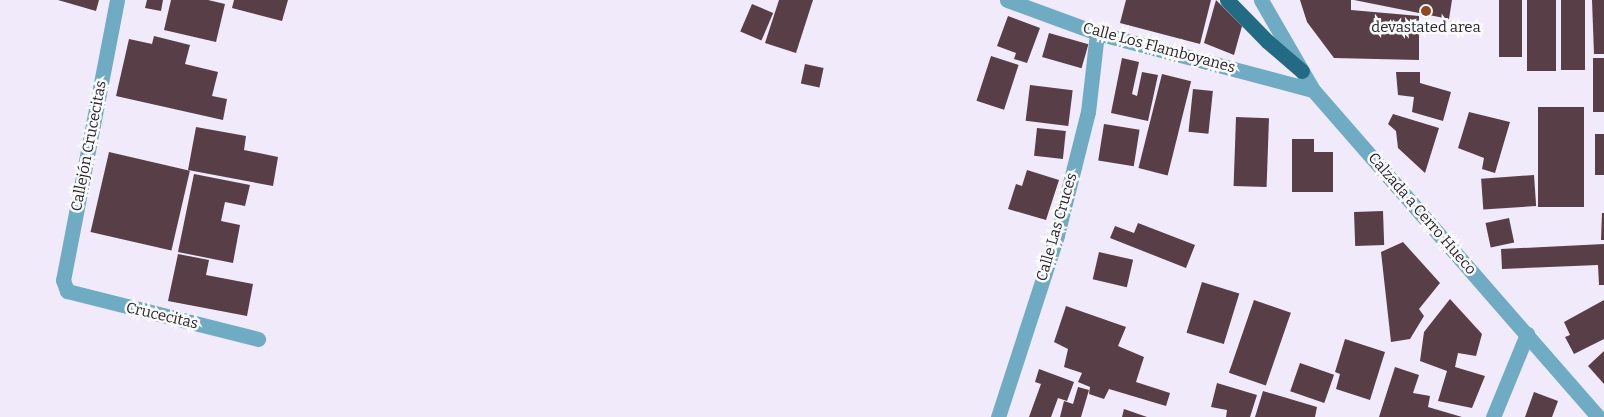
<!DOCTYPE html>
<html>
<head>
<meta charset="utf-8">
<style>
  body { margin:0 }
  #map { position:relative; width:1604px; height:417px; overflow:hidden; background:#f0eafb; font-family:Bitter,serif }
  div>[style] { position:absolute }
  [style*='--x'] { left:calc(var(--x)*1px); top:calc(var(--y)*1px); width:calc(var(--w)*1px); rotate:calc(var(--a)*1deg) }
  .building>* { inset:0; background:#583e46; transform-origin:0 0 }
  .minor>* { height:15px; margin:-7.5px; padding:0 7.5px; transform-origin:7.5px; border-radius:7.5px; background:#6fabc3 }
  .major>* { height:15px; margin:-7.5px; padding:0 7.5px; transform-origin:7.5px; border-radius:7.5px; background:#236b85 }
  .dots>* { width:14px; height:14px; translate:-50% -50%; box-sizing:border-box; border:2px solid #fafafa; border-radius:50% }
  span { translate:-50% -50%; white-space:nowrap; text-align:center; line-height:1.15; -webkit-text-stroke:5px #fafafa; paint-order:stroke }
  .poi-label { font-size:15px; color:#29252f }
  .street-label { font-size:15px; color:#29252f }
</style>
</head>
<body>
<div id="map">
  <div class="building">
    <div style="clip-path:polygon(58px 0,99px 0,96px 11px)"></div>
    <div style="clip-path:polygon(147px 0,163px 0,161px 11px,145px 8px)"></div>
    <div style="clip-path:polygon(171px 0,208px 0,225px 4px,216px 42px,164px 30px)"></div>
    <div style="clip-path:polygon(234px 0,288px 0,282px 21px,232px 8px)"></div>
    <div style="clip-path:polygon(779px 0,813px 0,796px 53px,765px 43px)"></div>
    <div style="clip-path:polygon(1126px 0,1211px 0,1200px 44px,1120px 23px)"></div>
    <div style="clip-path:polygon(1216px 0,1242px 26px,1234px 55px,1204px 43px)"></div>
    <div style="clip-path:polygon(1300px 0,1351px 0,1351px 10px,1419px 16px,1419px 60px,1334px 58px,1307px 22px)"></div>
    <div style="clip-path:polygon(1354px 0,1452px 0,1449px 19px)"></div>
    <div style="left:1499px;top:0;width:23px;height:57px"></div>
    <div style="left:1527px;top:0;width:29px;height:71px"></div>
    <div style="left:1561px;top:0;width:24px;height:70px"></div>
    <div style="clip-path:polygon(1592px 0,1604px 0,1604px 54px,1594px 54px)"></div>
    <div style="left:752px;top:4px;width:23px;height:30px;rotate:23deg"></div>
    <div style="clip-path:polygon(1008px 16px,1040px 28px,1027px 63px,1014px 59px,1016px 53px,997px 46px)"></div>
    <div style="left:1049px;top:33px;width:41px;height:25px;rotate:16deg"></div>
    <div style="clip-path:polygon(154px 36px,190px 45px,185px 64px,218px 72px,212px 96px,227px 99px,223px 120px,116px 96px,129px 39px,152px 44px)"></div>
    <div style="left:991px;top:56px;width:29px;height:47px;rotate:18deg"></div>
    <div style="clip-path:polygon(1122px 58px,1139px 62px,1132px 94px,1137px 96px,1142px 72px,1158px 75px,1148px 121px,1111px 113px)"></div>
    <div style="left:1593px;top:58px;width:11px;height:54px"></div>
    <div style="left:805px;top:64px;width:19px;height:20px;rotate:12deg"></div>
    <div style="clip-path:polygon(1396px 72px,1420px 72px,1420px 83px,1451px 92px,1443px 121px,1412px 112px,1414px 97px,1398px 95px)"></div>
    <div style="left:1162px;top:74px;width:30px;height:97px;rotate:14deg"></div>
    <div style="left:1030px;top:85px;width:43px;height:36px;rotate:7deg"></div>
    <div style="left:1193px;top:89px;width:20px;height:43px;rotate:6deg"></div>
    <div style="left:1538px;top:107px;width:46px;height:100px"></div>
    <div style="clip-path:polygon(1469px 112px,1510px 122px,1495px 173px,1482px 169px,1484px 158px,1458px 148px)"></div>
    <div style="clip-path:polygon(1393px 114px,1439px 128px,1425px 173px,1398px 148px,1396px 131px,1388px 124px)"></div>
    <div style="left:1236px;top:117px;width:33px;height:69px;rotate:2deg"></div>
    <div style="left:1104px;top:124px;width:36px;height:37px;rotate:9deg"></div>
    <div style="clip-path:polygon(196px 127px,246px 136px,244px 150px,278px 157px,273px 186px,188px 170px)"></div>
    <div style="left:1037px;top:128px;width:29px;height:28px;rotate:6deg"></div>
    <div style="left:1595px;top:134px;width:9px;height:41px"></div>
    <div style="clip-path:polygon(1292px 139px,1314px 139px,1314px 152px,1333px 152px,1333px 192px,1292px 192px)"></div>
    <div style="left:109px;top:152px;width:83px;height:82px;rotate:13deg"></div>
    <div style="clip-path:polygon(1027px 170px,1059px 180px,1046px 220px,1008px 209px,1016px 184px,1022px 186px)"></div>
    <div style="clip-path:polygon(194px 174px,250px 185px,245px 206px,225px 202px,221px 221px,240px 225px,233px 263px,178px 252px)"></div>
    <div style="left:1534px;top:175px;width:31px;height:53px;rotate:86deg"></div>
    <div style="left:1383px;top:211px;width:34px;height:29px;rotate:88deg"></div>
    <div style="clip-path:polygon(1602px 213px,1604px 213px,1604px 240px,1601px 240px)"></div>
    <div style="left:1509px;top:218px;width:25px;height:24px;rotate:78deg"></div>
    <div style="clip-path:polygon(1138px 223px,1195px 245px,1186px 268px,1110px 238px,1115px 226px,1134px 233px)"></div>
    <div style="clip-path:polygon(1403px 242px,1440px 283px,1419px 309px,1424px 316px,1410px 339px,1391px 342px,1381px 252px)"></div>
    <div style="clip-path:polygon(1604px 244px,1604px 285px,1599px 285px,1598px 265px,1502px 269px,1501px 249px)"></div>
    <div style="left:1099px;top:252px;width:35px;height:28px;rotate:13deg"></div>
    <div style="clip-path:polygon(178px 254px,209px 260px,206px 275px,253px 284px,247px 316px,168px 301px)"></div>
    <div style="left:1202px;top:282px;width:39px;height:53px;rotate:17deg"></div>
    <div style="clip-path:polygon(1450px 299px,1482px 334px,1476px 356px,1458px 353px,1455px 367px,1485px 376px,1472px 408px,1438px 401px,1447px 371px,1420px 361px,1424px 332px)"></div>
    <div style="left:1254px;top:300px;width:39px;height:77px;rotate:19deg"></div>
    <div style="clip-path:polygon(1604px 300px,1604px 339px,1574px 354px,1565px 337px,1570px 335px,1564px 322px)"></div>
    <div style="clip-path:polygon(1066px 306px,1126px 327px,1118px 346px,1144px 357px,1136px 382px,1170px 393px,1166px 406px,1109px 389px,1104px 399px,1089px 394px,1090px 387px,1078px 382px,1082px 373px,1064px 367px,1068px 349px,1054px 342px)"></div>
    <div style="clip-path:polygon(1345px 339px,1385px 352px,1370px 400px,1336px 389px,1340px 374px,1335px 372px)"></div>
    <div style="clip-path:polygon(1604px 351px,1604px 384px,1588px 366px)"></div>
    <div style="left:1300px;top:363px;width:36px;height:30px;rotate:19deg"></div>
    <div style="clip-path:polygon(1395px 367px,1419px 375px,1413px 393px,1430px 396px,1428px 407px,1462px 417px,1379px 417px)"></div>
    <div style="clip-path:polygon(1039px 369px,1074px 382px,1067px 401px,1058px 398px,1051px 417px,1029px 417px,1041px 384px,1035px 382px)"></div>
    <div style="clip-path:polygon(1217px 383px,1257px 395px,1250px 417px,1226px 417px,1227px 410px,1211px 407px)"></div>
    <div style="clip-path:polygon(1078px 387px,1089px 390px,1081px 417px,1060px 417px,1064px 401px,1073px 404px)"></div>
    <div style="clip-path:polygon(1263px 391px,1317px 407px,1315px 417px,1255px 417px)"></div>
    <div style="clip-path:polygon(1534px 392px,1558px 401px,1552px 417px,1525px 417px)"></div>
    <div style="clip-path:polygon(1124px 409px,1147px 417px,1122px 417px)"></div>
  </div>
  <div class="minor">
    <div style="--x:117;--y:0;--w:285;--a:100.9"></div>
    <div style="--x:63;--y:280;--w:12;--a:70"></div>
    <div style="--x:67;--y:291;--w:197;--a:14.1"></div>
    <div style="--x:1007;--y:0;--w:96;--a:20.1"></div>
    <div style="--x:1097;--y:33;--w:223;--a:14.8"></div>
    <div style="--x:1261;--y:0;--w:104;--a:60"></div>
    <div style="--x:1313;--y:90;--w:434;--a:48.9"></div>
    <div style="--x:998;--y:417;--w:191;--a:-72"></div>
    <div style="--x:1057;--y:235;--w:127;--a:-75.9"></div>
    <div style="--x:1088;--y:112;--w:80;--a:-83.5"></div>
    <div style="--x:1493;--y:417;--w:90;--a:-67.7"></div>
  </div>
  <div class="major">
    <div style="--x:1227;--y:0;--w:57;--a:45.7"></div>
    <div style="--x:1267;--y:41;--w:46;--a:40.6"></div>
  </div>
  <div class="dots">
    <div style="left:1426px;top:11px;background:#8e4820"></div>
  </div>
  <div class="poi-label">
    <span style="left:1426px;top:28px">devastated area</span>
  </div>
  <div class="street-label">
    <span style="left:1159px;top:48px;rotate:15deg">Calle Los Flamboyanes</span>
    <span style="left:89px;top:146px;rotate:-79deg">Callejón Crucecitas</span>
    <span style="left:1422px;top:214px;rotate:49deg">Calzada a Cerro Hueco</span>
    <span style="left:1057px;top:227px;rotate:-74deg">Calle Las Cruces</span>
    <span style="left:162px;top:316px;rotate:13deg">Crucecitas</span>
  </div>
</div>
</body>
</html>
